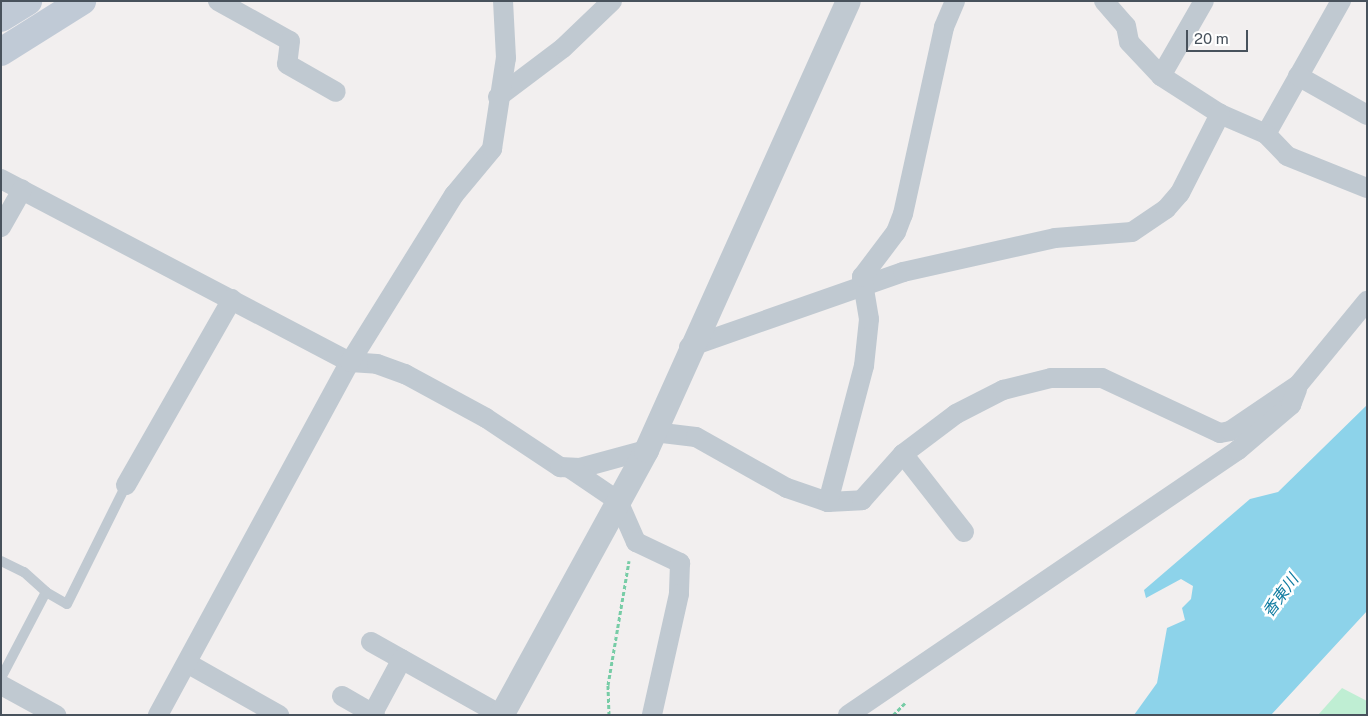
<!DOCTYPE html>
<html>
<head>
<meta charset="utf-8">
<style>
  body { margin:0 }
  #map { position:relative; width:1368px; height:716px; overflow:hidden; background:#f2efef; font-family:"Public Sans","Noto Sans JP",sans-serif }
  div>[style] { position:absolute }
  [style*='--x'] { left:calc(var(--x)*1px); top:calc(var(--y)*1px); width:calc(var(--w)*1px); rotate:calc(var(--a)*1deg) }
  .green>* { inset:0; background:#bfeed3 }
  .water>* { inset:0; background:#8dd3ea }
  .path>* { height:3px; margin-top:-1.5px; transform-origin:0; background:repeating-linear-gradient(90deg,#77cca6 0 4px,transparent 0 6.5px) }
  .service>* { height:10px; margin:-5px; padding:0 5px; transform-origin:5px; border-radius:5px; background:#c0c9d1 }
  .minor>* { height:20px; margin:-10px; padding:0 10px; transform-origin:10px; border-radius:10px; background:#c0c9d1 }
  .tertiary>* { height:25px; margin:-12.5px; padding:0 12.5px; transform-origin:12.5px; border-radius:12.5px; background:#c0c9d1 }
  .secondary>* { height:28px; margin:-14px; padding:0 14px; transform-origin:14px; border-radius:14px; background:#c0cad6 }
  span { translate:-50% -50%; white-space:nowrap; text-align:center; line-height:1.15; -webkit-text-stroke:5px #fff; paint-order:stroke }
  .water-label { font-size:16px; color:#0f7ba0; font-style:italic }
  .frame { position:absolute; inset:0; border:2px solid #48525c; pointer-events:none }
  .scale { position:absolute; left:1186px; top:30px; width:62px; height:22px; box-sizing:border-box; border:2px solid #48525c; border-top:0; padding-left:6px; font-size:15px; line-height:18px; white-space:nowrap; color:#48525c; -webkit-text-stroke:4px #fff; paint-order:stroke }
</style>
</head>
<body>
<div id="map">
  <div class="green">
    <div style="clip-path:polygon(1342px 688px,1367px 701px,1367px 715px,1318px 715px)"></div>
  </div>
  <div class="water">
    <div style="clip-path:polygon(1367px 405px,1367px 611px,1271px 715px,1134px 715px,1157px 683px,1167px 628px,1185px 620px,1182px 608px,1191px 599px,1193px 586px,1181px 579px,1146px 598px,1144px 590px,1250px 499px,1278px 492px)"></div>
  </div>
  <div class="path">
    <div style="--x:609;--y:715;--w:30;--a:-92"></div>
    <div style="--x:608;--y:685;--w:126;--a:-80.4"></div>
    <div style="--x:893;--y:715;--w:17;--a:-45"></div>
  </div>
  <div class="service">
    <div style="--x:1;--y:561;--w:25;--a:26"></div>
    <div style="--x:24;--y:572;--w:30;--a:42"></div>
    <div style="--x:1;--y:678;--w:97;--a:-62.4"></div>
    <div style="--x:46;--y:592;--w:24;--a:30"></div>
    <div style="--x:67;--y:604;--w:133;--a:-63.6"></div>
  </div>
  <div class="minor">
    <div style="--x:218;--y:1;--w:82;--a:29.1"></div>
    <div style="--x:290;--y:41;--w:23;--a:97"></div>
    <div style="--x:287;--y:64;--w:56;--a:29.7"></div>
    <div style="--x:1104;--y:1;--w:33;--a:49"></div>
    <div style="--x:1126;--y:26;--w:16;--a:79"></div>
    <div style="--x:1129;--y:42;--w:47;--a:46.7"></div>
    <div style="--x:1161;--y:76;--w:70;--a:32.8"></div>
    <div style="--x:1220;--y:114;--w:50;--a:23.5"></div>
    <div style="--x:1266;--y:134;--w:153;--a:-60.6"></div>
    <div style="--x:1161;--y:76;--w:86;--a:-60.2"></div>
    <div style="--x:1298;--y:76;--w:79;--a:29.5"></div>
    <div style="--x:498;--y:97;--w:81;--a:-37"></div>
    <div style="--x:563;--y:48;--w:68;--a:-43.8"></div>
    <div style="--x:1266;--y:134;--w:30;--a:46"></div>
    <div style="--x:1287;--y:156;--w:86;--a:21.8"></div>
    <div style="--x:1;--y:179;--w:394;--a:27.7"></div>
    <div style="--x:350;--y:362;--w:27;--a:4"></div>
    <div style="--x:377;--y:364;--w:30;--a:20"></div>
    <div style="--x:405;--y:374;--w:92;--a:28.5"></div>
    <div style="--x:486;--y:418;--w:89;--a:33.5"></div>
    <div style="--x:560;--y:467;--w:20;--a:3"></div>
    <div style="--x:580;--y:468;--w:68;--a:-15.3"></div>
    <div style="--x:1;--y:227;--w:43;--a:-60.4"></div>
    <div style="--x:689;--y:347;--w:227;--a:-19.3"></div>
    <div style="--x:903;--y:272;--w:156;--a:-12.6"></div>
    <div style="--x:1055;--y:238;--w:77;--a:-4.5"></div>
    <div style="--x:1132;--y:232;--w:41;--a:-34.1"></div>
    <div style="--x:1166;--y:209;--w:21;--a:-49"></div>
    <div style="--x:1180;--y:193;--w:89;--a:-63.1"></div>
    <div style="--x:654;--y:432;--w:42;--a:6.8"></div>
    <div style="--x:696;--y:437;--w:104;--a:29.3"></div>
    <div style="--x:787;--y:488;--w:43;--a:18.9"></div>
    <div style="--x:828;--y:502;--w:34;--a:-3"></div>
    <div style="--x:862;--y:500;--w:62;--a:-48.3"></div>
    <div style="--x:903;--y:454;--w:66;--a:-37"></div>
    <div style="--x:956;--y:414;--w:53;--a:-27.1"></div>
    <div style="--x:1003;--y:390;--w:49;--a:-14"></div>
    <div style="--x:1051;--y:378;--w:51;--a:0"></div>
    <div style="--x:1102;--y:378;--w:130;--a:25"></div>
    <div style="--x:1220;--y:433;--w:10;--a:-11"></div>
    <div style="--x:1230;--y:431;--w:82;--a:-34.1"></div>
    <div style="--x:1298;--y:385;--w:109;--a:-50.6"></div>
    <div style="--x:903;--y:454;--w:99;--a:52"></div>
    <div style="--x:571;--y:469;--w:57;--a:34.2"></div>
    <div style="--x:618;--y:501;--w:45;--a:66.3"></div>
    <div style="--x:636;--y:542;--w:49;--a:25.5"></div>
    <div style="--x:680;--y:563;--w:31;--a:92"></div>
    <div style="--x:679;--y:594;--w:124;--a:102.6"></div>
    <div style="--x:126;--y:485;--w:214;--a:-60.3"></div>
    <div style="--x:828;--y:502;--w:141;--a:-75.2"></div>
    <div style="--x:864;--y:366;--w:47;--a:-83.9"></div>
    <div style="--x:869;--y:319;--w:43;--a:-99.5"></div>
    <div style="--x:862;--y:277;--w:56;--a:-52.9"></div>
    <div style="--x:896;--y:232;--w:19;--a:-69"></div>
    <div style="--x:903;--y:214;--w:191;--a:-77.6"></div>
    <div style="--x:944;--y:27;--w:28;--a:-67"></div>
    <div style="--x:371;--y:642;--w:149;--a:29.3"></div>
    <div style="--x:187;--y:663;--w:106;--a:29.5"></div>
    <div style="--x:1;--y:685;--w:63;--a:28.6"></div>
    <div style="--x:342;--y:696;--w:38;--a:30"></div>
    <div style="--x:373;--y:713;--w:61;--a:-61.8"></div>
    <div style="--x:158;--y:715;--w:402;--a:-61.5"></div>
    <div style="--x:350;--y:362;--w:197;--a:-58.1"></div>
    <div style="--x:454;--y:195;--w:60;--a:-50.4"></div>
    <div style="--x:492;--y:149;--w:92;--a:-81.3"></div>
    <div style="--x:506;--y:58;--w:57;--a:-93"></div>
    <div style="--x:848;--y:715;--w:472;--a:-34.2"></div>
    <div style="--x:1238;--y:450;--w:70;--a:-40.3"></div>
    <div style="--x:1291;--y:405;--w:17;--a:-69"></div>
  </div>
  <div class="tertiary">
    <div style="--x:501;--y:715;--w:302;--a:-61.3"></div>
    <div style="--x:646;--y:450;--w:492;--a:-65.8"></div>
  </div>
  <div class="secondary">
    <div style="--x:1;--y:18;--w:32;--a:-32"></div>
    <div style="--x:1;--y:52;--w:96;--a:-32.2"></div>
  </div>
  <div class="water-label">
    <span style="left:1281px;top:596px;rotate:-54deg">香東川</span>
  </div>
  <div class="frame"></div>
  <div class="scale">20 m</div>
</div>
</body>
</html>
